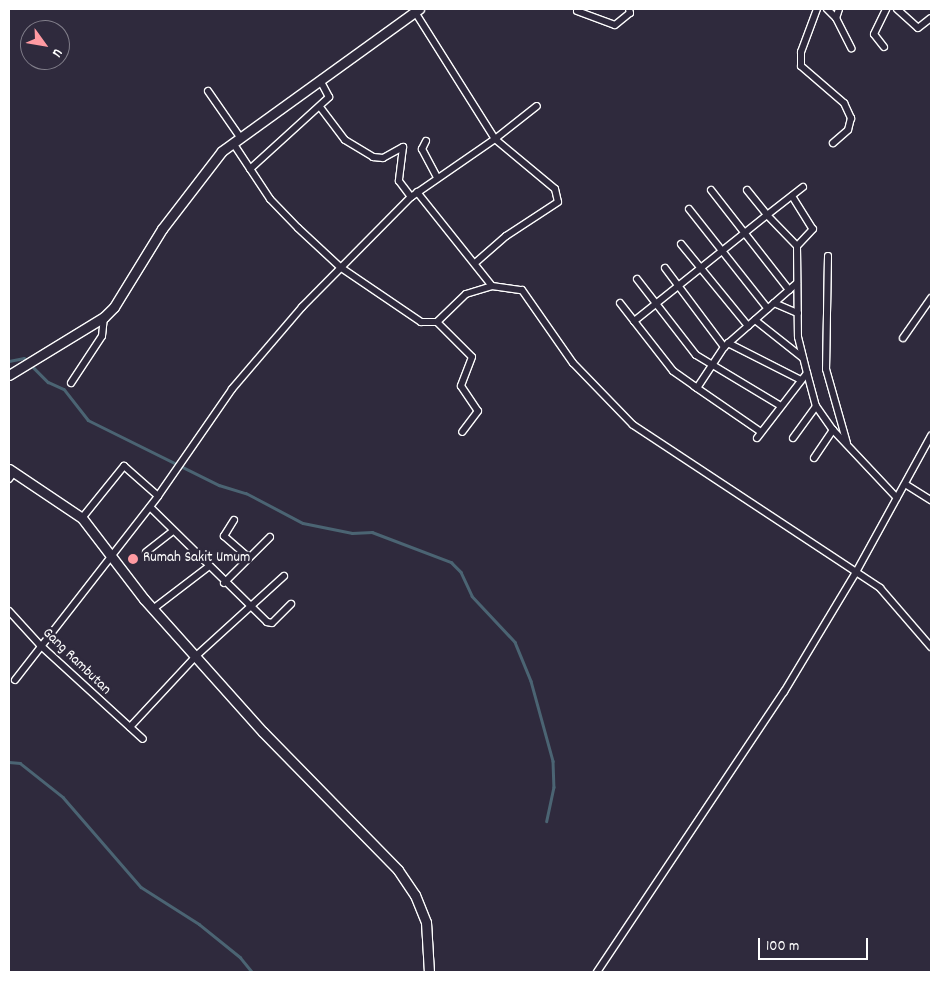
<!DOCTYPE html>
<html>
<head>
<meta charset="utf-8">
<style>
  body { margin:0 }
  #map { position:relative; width:940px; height:981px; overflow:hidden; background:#2f2a3d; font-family:Dekko,sans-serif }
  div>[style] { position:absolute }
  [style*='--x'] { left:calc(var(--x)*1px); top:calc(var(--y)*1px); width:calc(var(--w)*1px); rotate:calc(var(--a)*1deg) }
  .stream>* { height:2.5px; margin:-1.25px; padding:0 1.25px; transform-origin:1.25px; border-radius:1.25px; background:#4b6473 }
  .roads { filter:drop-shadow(1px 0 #fff) drop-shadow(-1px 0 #fff) drop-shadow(0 1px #fff) drop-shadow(0 -1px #fff) }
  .street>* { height:6px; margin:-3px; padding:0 3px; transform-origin:3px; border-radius:3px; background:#2f2a3d }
  .secondary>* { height:9px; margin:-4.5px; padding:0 4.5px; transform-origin:4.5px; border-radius:4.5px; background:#2f2a3d }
  .dots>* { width:14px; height:14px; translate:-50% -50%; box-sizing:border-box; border:2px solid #2f2a3d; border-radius:50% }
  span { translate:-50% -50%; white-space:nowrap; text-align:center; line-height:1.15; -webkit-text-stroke:5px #2f2a3d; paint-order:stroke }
  .poi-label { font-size:15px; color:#fff }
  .left { translate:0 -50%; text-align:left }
  .street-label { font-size:15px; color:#fff }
  .frame { position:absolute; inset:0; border:10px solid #fff; pointer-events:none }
  .north { position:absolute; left:20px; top:20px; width:50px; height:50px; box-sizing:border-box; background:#2f2a3d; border:1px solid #827f8b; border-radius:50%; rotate:122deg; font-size:14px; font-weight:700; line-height:20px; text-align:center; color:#fff }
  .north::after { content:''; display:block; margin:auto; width:18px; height:22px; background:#ff9aa2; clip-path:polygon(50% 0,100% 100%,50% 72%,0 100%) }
  .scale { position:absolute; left:758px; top:938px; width:110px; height:22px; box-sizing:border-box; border:2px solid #fff; border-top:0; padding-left:6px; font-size:15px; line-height:18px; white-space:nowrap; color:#fff; -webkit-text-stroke:4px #2f2a3d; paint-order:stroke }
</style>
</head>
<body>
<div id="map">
  <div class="stream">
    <div style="--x:9;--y:361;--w:15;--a:-11"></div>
    <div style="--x:24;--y:358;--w:34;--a:45"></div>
    <div style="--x:48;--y:382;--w:17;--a:24"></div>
    <div style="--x:64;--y:389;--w:39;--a:52"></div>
    <div style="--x:88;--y:420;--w:146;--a:26.4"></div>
    <div style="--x:219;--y:485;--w:28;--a:17"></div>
    <div style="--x:246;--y:493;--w:64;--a:27.8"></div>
    <div style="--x:303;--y:523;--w:50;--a:11.5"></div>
    <div style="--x:352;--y:533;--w:20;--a:-3"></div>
    <div style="--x:372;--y:532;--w:85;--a:20.8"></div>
    <div style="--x:451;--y:562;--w:14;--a:45"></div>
    <div style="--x:461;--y:572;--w:26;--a:65"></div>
    <div style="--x:472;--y:596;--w:63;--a:46.9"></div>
    <div style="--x:515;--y:642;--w:42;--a:67.7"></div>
    <div style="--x:531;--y:681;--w:83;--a:74.6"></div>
    <div style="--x:553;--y:761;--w:26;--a:88"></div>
    <div style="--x:554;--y:787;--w:35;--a:102"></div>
    <div style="--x:9;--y:762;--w:11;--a:5"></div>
    <div style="--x:20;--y:763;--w:55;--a:38.3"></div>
    <div style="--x:63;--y:797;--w:119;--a:49.1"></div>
    <div style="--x:141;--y:887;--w:69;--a:32.5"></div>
    <div style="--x:199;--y:924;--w:53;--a:38.8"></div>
    <div style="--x:240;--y:957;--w:19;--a:51"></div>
  </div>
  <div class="roads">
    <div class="street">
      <div style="--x:817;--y:9;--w:46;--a:110.4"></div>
      <div style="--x:801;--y:52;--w:14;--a:90"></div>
      <div style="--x:801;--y:66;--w:57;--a:40.7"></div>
      <div style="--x:844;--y:103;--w:17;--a:65"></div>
      <div style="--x:851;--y:118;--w:12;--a:104"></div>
      <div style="--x:848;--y:130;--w:20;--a:139"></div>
      <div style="--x:827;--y:9;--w:13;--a:45"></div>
      <div style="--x:839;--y:9;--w:9;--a:108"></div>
      <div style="--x:836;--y:18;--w:34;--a:63"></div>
      <div style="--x:897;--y:9;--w:28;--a:42"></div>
      <div style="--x:918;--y:28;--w:16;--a:-38"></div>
      <div style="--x:577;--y:11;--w:40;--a:20.2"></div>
      <div style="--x:615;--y:25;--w:19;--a:-39"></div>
      <div style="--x:630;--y:13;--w:4;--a:-104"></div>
      <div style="--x:415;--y:12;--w:150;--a:57.8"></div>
      <div style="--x:495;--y:139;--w:53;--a:-38.2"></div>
      <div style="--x:884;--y:47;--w:16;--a:-128"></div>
      <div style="--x:874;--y:34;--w:28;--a:-64"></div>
      <div style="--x:208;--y:91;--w:56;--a:55.2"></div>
      <div style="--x:320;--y:107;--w:41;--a:52.9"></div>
      <div style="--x:345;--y:140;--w:33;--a:31"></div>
      <div style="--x:373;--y:157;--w:10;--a:6"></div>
      <div style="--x:383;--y:158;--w:23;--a:-29"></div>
      <div style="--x:403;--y:147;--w:34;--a:97"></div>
      <div style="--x:399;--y:181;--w:20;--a:53"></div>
      <div style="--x:426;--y:141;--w:9;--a:117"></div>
      <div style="--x:422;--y:149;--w:32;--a:62"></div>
      <div style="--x:233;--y:143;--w:67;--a:56.5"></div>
      <div style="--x:270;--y:199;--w:40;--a:46"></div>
      <div style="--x:298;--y:228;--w:57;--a:42.9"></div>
      <div style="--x:340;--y:267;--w:98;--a:34.2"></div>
      <div style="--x:421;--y:322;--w:16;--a:0"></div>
      <div style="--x:437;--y:322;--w:40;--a:-44"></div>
      <div style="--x:466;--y:294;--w:27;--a:-17"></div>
      <div style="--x:492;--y:286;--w:30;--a:8"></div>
      <div style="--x:522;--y:290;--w:89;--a:55.1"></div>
      <div style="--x:573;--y:363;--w:86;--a:45.9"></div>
      <div style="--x:633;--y:425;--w:296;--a:33.4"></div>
      <div style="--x:880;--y:588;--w:78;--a:49.2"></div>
      <div style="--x:250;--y:169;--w:107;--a:-42.3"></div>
      <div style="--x:329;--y:97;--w:19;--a:-118"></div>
      <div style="--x:803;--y:187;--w:46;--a:142.1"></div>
      <div style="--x:767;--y:215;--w:43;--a:45.9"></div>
      <div style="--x:797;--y:246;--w:91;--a:89.4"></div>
      <div style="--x:798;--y:337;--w:37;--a:76"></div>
      <div style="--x:711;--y:190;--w:127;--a:52"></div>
      <div style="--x:747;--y:190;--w:32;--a:51"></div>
      <div style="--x:767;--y:215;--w:170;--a:141.4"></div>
      <div style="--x:634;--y:321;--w:63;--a:52"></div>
      <div style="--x:673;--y:371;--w:29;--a:35"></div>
      <div style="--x:697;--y:388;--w:49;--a:-56.6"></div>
      <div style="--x:724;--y:347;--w:97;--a:-41.2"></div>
      <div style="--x:417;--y:192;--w:120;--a:51.4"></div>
      <div style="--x:792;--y:196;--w:39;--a:58"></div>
      <div style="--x:813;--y:229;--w:23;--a:133"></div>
      <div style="--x:689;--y:209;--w:127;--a:51.7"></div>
      <div style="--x:681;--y:244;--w:106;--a:50.7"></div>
      <div style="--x:828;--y:256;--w:113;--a:91"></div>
      <div style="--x:826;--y:369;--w:77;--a:74.2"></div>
      <div style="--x:665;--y:268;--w:99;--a:53.2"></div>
      <div style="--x:637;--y:279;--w:96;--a:52.2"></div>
      <div style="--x:696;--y:355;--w:99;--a:31"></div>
      <div style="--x:620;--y:303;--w:23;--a:52"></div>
      <div style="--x:774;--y:303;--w:26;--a:23"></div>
      <div style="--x:755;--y:320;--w:61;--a:38.4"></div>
      <div style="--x:437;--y:322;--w:49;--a:45"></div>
      <div style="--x:472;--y:357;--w:31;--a:111"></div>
      <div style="--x:461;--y:386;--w:30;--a:56"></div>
      <div style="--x:478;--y:411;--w:26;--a:127"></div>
      <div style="--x:903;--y:338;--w:49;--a:-55"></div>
      <div style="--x:728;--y:343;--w:82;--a:26.9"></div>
      <div style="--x:71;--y:383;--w:56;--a:-56.6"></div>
      <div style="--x:102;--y:336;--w:19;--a:-84"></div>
      <div style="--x:694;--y:386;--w:81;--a:34.5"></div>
      <div style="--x:757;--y:438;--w:82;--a:-52.4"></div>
      <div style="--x:807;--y:373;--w:34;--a:75"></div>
      <div style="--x:793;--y:438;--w:39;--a:-54"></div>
      <div style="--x:816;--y:406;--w:29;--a:55"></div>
      <div style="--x:814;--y:458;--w:34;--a:-56"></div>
      <div style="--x:833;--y:430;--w:93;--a:46.7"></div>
      <div style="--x:9;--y:479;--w:9;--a:-54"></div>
      <div style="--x:905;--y:484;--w:31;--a:32"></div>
      <div style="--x:150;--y:507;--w:164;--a:44.5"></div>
      <div style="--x:267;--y:622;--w:5;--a:11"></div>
      <div style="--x:272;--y:623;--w:27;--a:-45"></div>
      <div style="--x:82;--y:518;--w:67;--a:-51.1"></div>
      <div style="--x:124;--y:466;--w:45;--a:41.4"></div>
      <div style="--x:158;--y:496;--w:130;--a:-55.3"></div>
      <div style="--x:232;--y:389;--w:108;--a:-49.5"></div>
      <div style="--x:302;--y:307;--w:155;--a:-45.3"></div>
      <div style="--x:411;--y:197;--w:102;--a:-34.6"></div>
      <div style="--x:495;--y:139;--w:78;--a:39.8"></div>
      <div style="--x:555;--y:189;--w:13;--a:77"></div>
      <div style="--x:558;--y:202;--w:62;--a:146.8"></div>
      <div style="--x:506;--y:236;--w:41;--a:138.9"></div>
      <div style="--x:234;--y:520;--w:19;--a:122"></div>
      <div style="--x:224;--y:536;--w:32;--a:41"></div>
      <div style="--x:146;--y:552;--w:34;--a:-38"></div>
      <div style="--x:224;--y:583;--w:65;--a:-45"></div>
      <div style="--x:153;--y:609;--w:69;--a:-37.4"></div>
      <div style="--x:9;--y:611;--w:46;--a:47.6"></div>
      <div style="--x:40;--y:645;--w:139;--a:42.4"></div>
      <div style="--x:15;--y:680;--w:233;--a:-52.1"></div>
      <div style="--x:130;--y:727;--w:97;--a:-47.1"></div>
      <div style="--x:196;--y:656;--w:119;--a:-42.3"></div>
      <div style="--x:597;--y:972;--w:337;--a:-56.3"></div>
      <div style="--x:784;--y:692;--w:138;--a:-59"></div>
      <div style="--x:855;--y:574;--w:158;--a:-61.2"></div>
    </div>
    <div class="secondary">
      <div style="--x:9;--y:375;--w:111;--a:-31.4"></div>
      <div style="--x:104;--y:317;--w:14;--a:-45"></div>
      <div style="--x:114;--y:307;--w:92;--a:-58.4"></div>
      <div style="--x:162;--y:229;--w:98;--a:-52.4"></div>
      <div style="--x:222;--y:151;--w:243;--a:-35.8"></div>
      <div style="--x:9;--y:469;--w:88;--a:33.9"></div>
      <div style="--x:82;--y:518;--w:102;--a:52.6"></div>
      <div style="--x:144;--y:599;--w:178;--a:48.2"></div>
      <div style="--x:263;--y:732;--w:193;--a:45.6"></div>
      <div style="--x:398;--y:870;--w:30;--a:56"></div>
      <div style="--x:415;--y:895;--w:29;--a:68"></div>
      <div style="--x:426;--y:922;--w:50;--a:86.6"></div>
    </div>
  </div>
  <div class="dots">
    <div style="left:133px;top:559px;background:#ff9aa2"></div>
  </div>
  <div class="poi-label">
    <span class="left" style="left:143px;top:559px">Rumah Sakit Umum</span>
  </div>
  <div class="street-label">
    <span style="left:76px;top:662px;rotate:44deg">Gang Rambutan</span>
  </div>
  <div class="frame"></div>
  <div class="north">U</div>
  <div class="scale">100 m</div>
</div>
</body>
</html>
